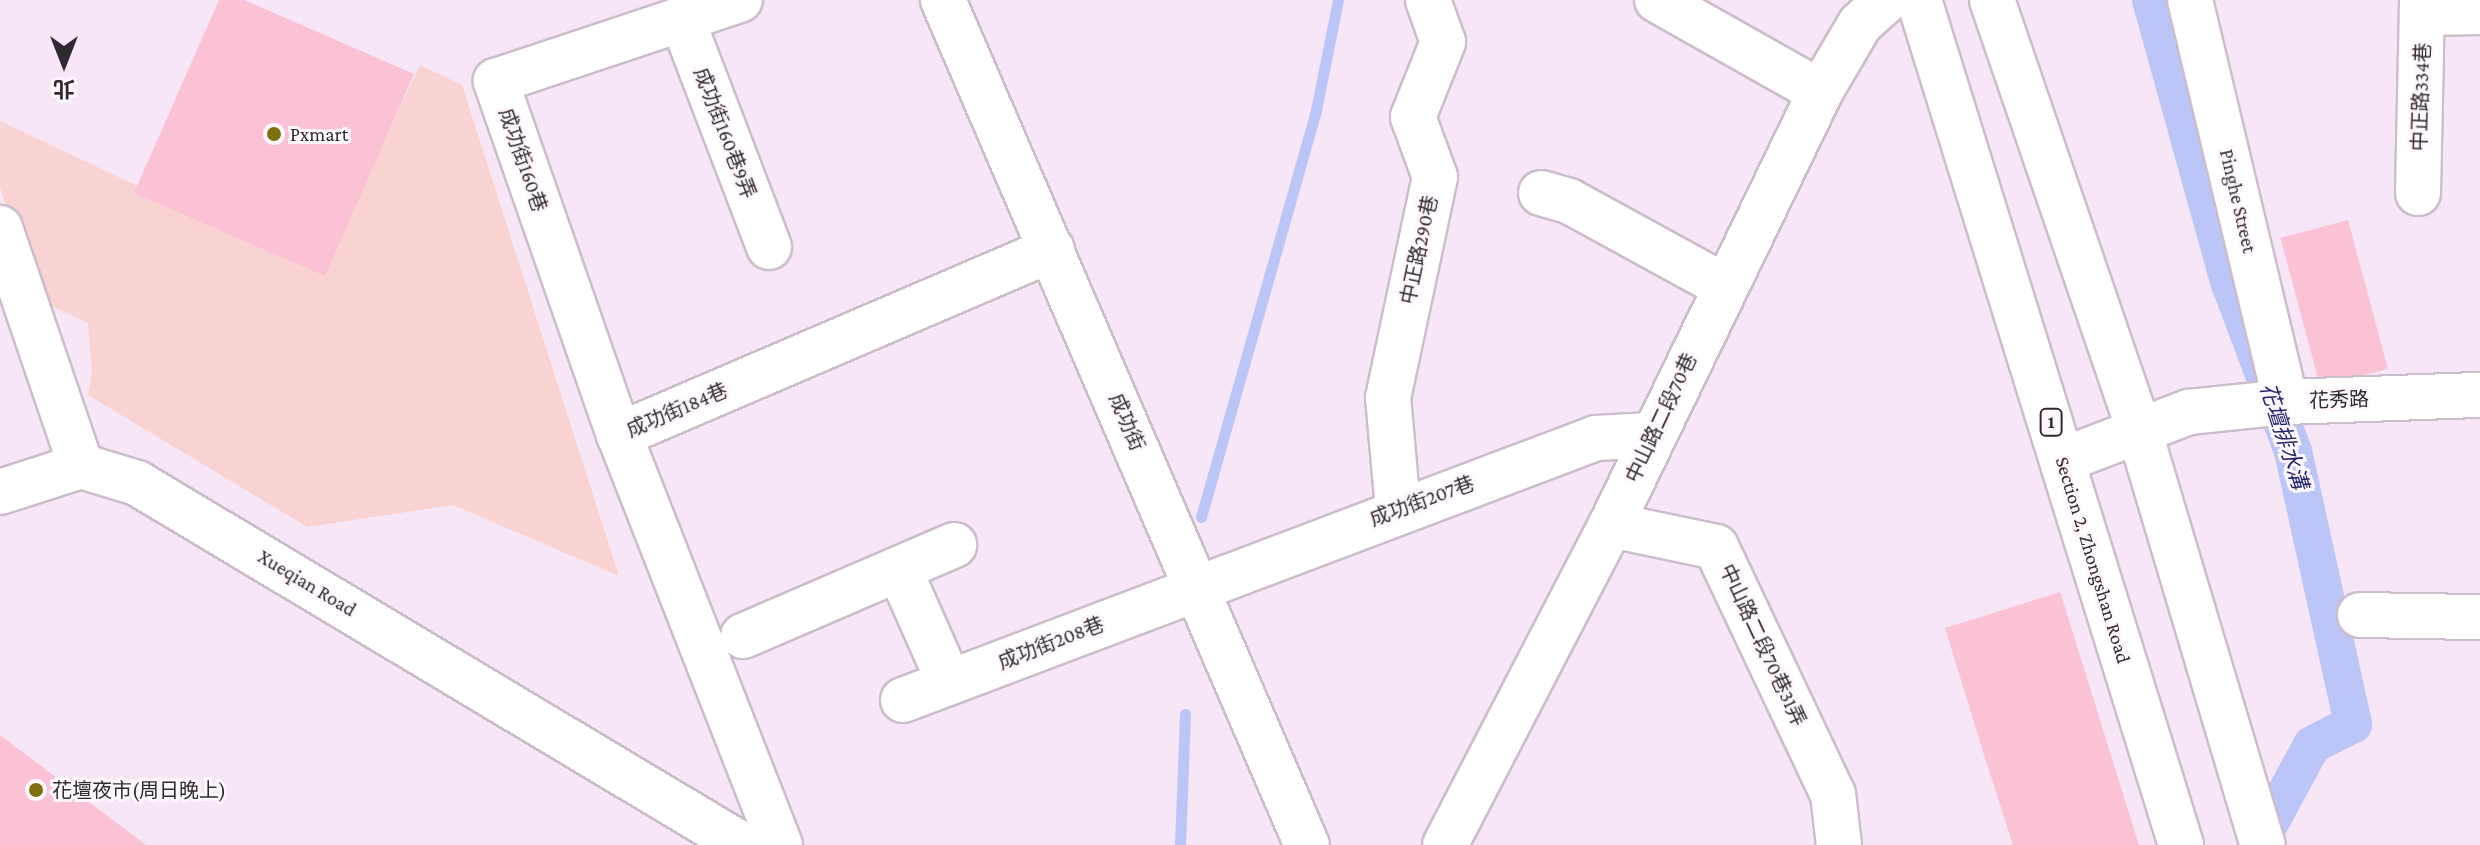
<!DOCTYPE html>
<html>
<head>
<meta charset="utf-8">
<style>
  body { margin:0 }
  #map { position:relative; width:2480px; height:845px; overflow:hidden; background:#f7e7f6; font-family:"Crimson Pro","Noto Sans TC",serif }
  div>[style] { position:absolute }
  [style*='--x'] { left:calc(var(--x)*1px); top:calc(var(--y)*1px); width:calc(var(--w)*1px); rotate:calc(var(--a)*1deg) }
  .green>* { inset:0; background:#f9d3d1 }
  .stream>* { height:11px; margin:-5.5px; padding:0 5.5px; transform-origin:5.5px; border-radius:5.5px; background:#bbc5f7 }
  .canal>* { height:38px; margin:-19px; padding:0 19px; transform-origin:19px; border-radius:19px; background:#bbc5f7 }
  .building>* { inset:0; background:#fbc1d5; transform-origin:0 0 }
  .roads { filter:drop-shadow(2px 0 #ccbdcb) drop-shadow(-2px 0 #ccbdcb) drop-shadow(0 2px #ccbdcb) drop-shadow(0 -2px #ccbdcb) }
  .minor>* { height:44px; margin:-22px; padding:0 22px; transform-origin:22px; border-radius:22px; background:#fff }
  .major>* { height:44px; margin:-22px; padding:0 22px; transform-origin:22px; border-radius:22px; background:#fff }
  .dots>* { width:22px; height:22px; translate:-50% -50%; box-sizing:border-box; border:4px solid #fef8fe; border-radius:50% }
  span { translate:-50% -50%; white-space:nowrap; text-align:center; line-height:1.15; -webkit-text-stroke:6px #fef8fe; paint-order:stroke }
  .shield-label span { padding:2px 6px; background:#fef8fe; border:2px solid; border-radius:6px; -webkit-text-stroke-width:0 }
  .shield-label { font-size:18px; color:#302a30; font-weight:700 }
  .street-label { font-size:20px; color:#302a30 }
  .poi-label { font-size:20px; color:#302a30 }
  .left { translate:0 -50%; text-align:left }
  .water-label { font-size:22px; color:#23246a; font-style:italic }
  .north { position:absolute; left:24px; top:24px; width:80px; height:80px; -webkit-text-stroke:6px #fef8fe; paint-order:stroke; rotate:180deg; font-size:22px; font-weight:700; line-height:32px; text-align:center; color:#302a30 }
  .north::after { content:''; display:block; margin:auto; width:28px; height:36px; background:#302a30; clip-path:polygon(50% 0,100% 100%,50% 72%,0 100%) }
</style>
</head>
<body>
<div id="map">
  <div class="green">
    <div style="clip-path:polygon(420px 65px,462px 85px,619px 576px,453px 505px,307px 527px,88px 395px,92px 371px,88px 323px,35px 298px,0 188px,0 121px,322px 273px)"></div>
  </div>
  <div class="stream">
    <div style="--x:1201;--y:517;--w:423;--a:-74.2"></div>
    <div style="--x:1316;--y:110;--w:112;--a:-78.7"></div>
    <div style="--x:1180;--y:845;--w:131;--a:-87.8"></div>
  </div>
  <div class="canal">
    <div style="--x:2151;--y:0;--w:292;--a:74.5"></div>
    <div style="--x:2229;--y:281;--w:182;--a:69.4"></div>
    <div style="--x:2293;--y:451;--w:280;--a:77.6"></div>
    <div style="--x:2353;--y:724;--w:46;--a:152.9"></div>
    <div style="--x:2312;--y:745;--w:114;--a:118.4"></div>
  </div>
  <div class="building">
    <div style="clip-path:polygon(219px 0,244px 0,414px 74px,325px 276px,134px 193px)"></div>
    <div style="left:2348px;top:220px;width:154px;height:70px;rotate:75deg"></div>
    <div style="clip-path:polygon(2060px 592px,2067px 614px,2139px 845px,2013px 845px,1984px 755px,1945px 628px)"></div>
    <div style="clip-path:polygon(0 735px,146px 845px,0 845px)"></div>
  </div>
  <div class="roads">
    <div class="minor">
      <div style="--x:943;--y:0;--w:920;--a:66.7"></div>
      <div style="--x:1657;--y:0;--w:187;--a:29.4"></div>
      <div style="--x:2190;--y:0;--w:413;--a:76.6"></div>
      <div style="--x:2422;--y:13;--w:58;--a:-1"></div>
      <div style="--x:682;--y:19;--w:244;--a:69.1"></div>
      <div style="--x:1541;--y:193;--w:29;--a:16"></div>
      <div style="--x:1569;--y:201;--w:177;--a:28.7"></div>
      <div style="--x:2418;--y:193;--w:193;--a:-88.8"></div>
      <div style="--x:0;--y:228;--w:251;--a:71.2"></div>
      <div style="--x:81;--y:466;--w:59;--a:16.9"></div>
      <div style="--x:137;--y:483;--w:705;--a:30.89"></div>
      <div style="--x:619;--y:435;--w:375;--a:-109.2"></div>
      <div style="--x:496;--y:81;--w:257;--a:-18.4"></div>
      <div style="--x:2063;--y:460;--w:135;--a:-20.9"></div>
      <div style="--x:2189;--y:412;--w:98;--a:-5.9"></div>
      <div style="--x:2286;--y:402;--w:194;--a:-2.1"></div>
      <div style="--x:0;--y:492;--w:85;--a:-17.8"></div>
      <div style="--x:1398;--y:509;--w:111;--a:-95.1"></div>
      <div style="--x:1388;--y:398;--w:226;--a:-78"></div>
      <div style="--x:1435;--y:177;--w:64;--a:-110.1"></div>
      <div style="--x:1413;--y:117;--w:81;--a:-68.2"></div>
      <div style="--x:1443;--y:42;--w:45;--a:-109.7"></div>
      <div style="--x:1611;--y:525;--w:107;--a:11.8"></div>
      <div style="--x:1716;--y:547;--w:273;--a:64.7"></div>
      <div style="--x:1833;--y:794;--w:51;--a:83.3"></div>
      <div style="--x:899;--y:569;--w:124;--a:66.1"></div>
      <div style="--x:2360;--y:615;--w:120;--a:1"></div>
      <div style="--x:743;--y:636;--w:230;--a:-23.3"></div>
      <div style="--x:903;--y:700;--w:741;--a:-20.71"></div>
      <div style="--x:1596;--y:438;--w:55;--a:-3.1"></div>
      <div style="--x:780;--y:845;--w:440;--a:-111.4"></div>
      <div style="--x:619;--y:435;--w:471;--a:-23.2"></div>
      <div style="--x:1445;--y:845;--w:360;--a:-62.6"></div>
      <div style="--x:1611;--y:525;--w:481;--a:-64.2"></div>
      <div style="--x:1820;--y:92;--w:79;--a:-59.5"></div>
      <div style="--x:1860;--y:24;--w:36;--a:-42"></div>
    </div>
    <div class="major">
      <div style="--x:1919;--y:0;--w:885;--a:72.77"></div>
      <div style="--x:1992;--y:0;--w:454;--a:71.1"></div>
      <div style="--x:2139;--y:430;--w:433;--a:73.4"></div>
    </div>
  </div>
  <div class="dots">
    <div style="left:274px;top:134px;background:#7d6f0e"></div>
    <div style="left:36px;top:790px;background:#7d6f0e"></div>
  </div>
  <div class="shield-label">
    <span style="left:2051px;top:422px">1</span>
  </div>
  <div class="street-label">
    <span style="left:2421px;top:97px;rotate:-88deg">中正路334巷</span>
    <span style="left:725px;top:133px;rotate:69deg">成功街160巷9弄</span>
    <span style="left:523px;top:160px;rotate:71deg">成功街160巷</span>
    <span style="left:2238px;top:201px;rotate:77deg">Pinghe Street</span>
    <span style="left:1419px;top:250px;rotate:-78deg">中正路290巷</span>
    <span style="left:2339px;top:400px;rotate:-2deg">花秀路</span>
    <span style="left:677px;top:410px;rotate:-23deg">成功街184巷</span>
    <span style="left:1661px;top:418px;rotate:-65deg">中山路二段70巷</span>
    <span style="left:1127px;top:422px;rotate:67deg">成功街</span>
    <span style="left:1422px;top:501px;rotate:-20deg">成功街207巷</span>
    <span style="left:2093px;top:560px;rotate:73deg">Section 2, Zhongshan Road</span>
    <span style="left:307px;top:583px;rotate:31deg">Xueqian Road</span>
    <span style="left:1051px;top:643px;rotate:-21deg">成功街208巷</span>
    <span style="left:1763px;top:645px;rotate:65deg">中山路二段70巷31弄</span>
  </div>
  <div class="poi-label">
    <span class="left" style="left:290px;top:134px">Pxmart</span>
    <span class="left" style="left:52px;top:790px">花壇夜市(周日晚上)</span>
  </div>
  <div class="water-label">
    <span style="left:2284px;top:436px;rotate:72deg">花壇排水溝</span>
  </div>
  <div class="north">北</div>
</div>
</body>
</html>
